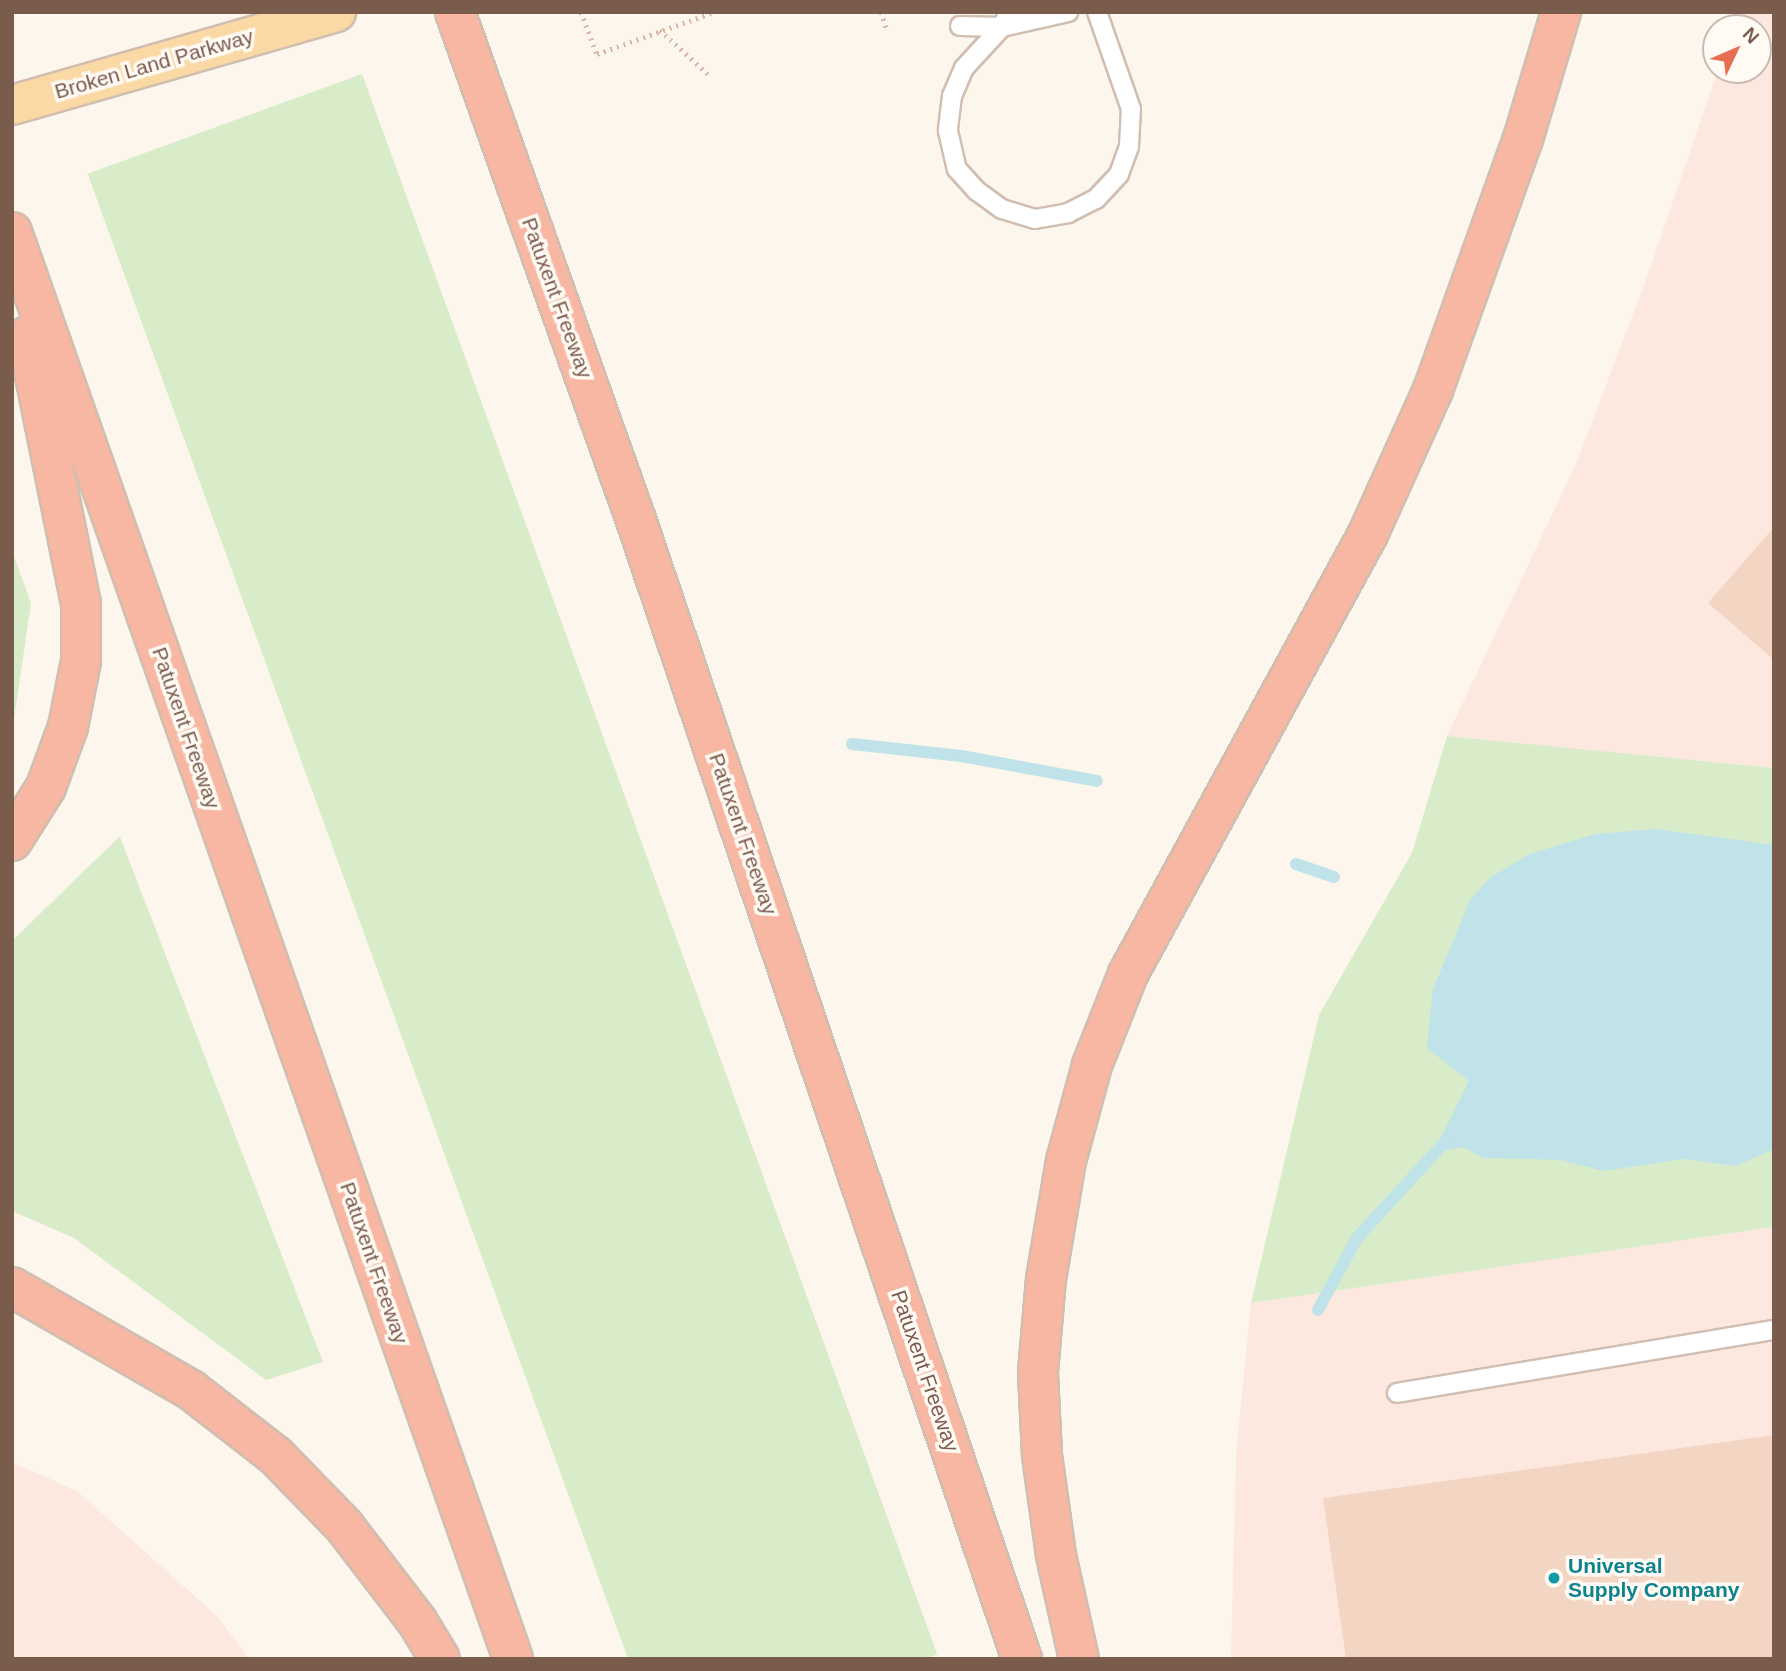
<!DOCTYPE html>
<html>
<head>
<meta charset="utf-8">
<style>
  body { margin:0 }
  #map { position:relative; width:1786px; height:1671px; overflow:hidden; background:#fdf6ec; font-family:Arial,sans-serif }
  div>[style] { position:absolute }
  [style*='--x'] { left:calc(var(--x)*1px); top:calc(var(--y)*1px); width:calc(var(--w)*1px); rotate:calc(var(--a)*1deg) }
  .commercial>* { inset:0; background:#fde8e0 }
  .green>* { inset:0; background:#d8ecc9; transform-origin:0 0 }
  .water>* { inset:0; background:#bfe3e8 }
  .stream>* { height:12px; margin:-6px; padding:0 6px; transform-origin:6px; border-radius:6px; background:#bfe3e8 }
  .building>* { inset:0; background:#f3d5c3 }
  .path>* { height:4.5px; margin-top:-2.25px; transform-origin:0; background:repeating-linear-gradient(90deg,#d9b8a5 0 2px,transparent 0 7px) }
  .roads { filter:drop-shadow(2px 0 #d1beb0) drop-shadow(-2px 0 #d1beb0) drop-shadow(0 2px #d1beb0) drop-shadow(0 -2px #d1beb0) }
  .service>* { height:18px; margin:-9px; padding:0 9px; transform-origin:9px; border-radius:9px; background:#fff }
  .primary>* { height:38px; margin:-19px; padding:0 19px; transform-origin:19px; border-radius:19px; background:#fbd9a5 }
  .motorway>* { height:38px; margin:-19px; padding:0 19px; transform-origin:19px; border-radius:19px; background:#f7b7a3 }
  .dots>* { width:19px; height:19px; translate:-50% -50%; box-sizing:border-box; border:4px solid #fffaf3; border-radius:50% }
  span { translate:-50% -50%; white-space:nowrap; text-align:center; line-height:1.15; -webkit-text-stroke:7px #fffaf3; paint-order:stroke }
  .street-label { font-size:21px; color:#7a5c4d }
  .culture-label { font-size:21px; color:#0d838f; font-weight:700 }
  .left { translate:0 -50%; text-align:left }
  .frame { position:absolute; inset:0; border:14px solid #7a5c4d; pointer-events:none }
  .north { position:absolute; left:1702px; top:14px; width:70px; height:70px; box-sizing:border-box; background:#fffaf3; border:2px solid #cabbb1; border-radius:50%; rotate:46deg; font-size:19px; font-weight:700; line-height:28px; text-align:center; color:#7a5c4d }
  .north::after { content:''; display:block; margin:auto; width:24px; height:32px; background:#e76f51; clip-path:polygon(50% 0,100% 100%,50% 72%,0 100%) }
</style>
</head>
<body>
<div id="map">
  <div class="commercial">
    <div style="clip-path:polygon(1738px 12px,1774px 12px,1774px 768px,1447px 736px,1576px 464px,1646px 280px,1718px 70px,1758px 70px,1758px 28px,1732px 28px)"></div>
    <div style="clip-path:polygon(1774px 1227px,1774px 1659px,1231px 1659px,1236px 1456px,1251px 1303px)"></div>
    <div style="clip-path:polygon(12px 1462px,77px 1491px,219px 1618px,249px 1659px,12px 1659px)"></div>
  </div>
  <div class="green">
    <div style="left:362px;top:74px;width:1682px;height:292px;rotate:70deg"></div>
    <div style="clip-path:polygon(12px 551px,31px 603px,12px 733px)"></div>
    <div style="clip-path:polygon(1447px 736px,1774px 768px,1774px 1227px,1251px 1303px,1319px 1015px,1412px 853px)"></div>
    <div style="clip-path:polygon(120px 836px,120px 837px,323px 1362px,266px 1380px,74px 1238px,12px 1211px,12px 941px)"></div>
  </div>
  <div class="water">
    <div style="clip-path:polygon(1656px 829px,1774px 845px,1774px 1149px,1736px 1166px,1683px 1159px,1604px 1171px,1561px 1160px,1483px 1158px,1464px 1147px,1447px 1150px,1440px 1139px,1469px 1081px,1427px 1048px,1433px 989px,1470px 900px,1491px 877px,1530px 854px,1595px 834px)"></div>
  </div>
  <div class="stream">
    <div style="--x:852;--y:744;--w:110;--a:6.3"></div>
    <div style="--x:961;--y:756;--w:138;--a:10.4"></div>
    <div style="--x:1296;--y:864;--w:40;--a:18.9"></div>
    <div style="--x:1318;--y:1310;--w:82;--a:-61.6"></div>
    <div style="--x:1357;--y:1238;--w:127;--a:-47.5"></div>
  </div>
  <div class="building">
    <div style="clip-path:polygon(1774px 527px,1774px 660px,1708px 603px)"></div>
    <div style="clip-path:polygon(1774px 1435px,1774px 1659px,1346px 1659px,1323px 1498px)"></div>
  </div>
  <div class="path">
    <div style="--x:581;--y:12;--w:45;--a:69.1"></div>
    <div style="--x:597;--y:54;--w:124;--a:-19.7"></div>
    <div style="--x:881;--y:12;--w:18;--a:71"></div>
    <div style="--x:660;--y:30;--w:65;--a:42.5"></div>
  </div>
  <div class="roads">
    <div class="service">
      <div style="--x:1009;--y:12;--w:17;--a:115"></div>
      <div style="--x:1002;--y:27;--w:56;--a:132.8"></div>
      <div style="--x:964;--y:68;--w:30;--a:113"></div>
      <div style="--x:952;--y:96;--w:35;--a:97"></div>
      <div style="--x:948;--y:131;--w:39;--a:77"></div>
      <div style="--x:957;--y:169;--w:30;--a:48"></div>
      <div style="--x:977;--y:191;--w:31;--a:36"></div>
      <div style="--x:1002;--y:209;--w:34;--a:17"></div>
      <div style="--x:1035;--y:219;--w:34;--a:-10"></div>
      <div style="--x:1068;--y:213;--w:31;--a:-27"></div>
      <div style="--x:1096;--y:199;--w:34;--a:-47"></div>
      <div style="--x:1119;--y:174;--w:30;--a:-70"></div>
      <div style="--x:1129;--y:146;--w:37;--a:-87"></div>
      <div style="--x:1131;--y:109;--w:103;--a:-109.3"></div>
      <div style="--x:960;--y:26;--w:42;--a:1.4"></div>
      <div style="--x:1002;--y:27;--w:68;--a:-12.8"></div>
      <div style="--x:1397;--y:1393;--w:382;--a:-9.5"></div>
    </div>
    <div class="primary">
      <div style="--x:12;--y:105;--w:337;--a:-16"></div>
    </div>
    <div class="motorway">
      <div style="--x:455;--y:12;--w:539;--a:70.39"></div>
      <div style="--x:636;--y:520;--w:1203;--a:71.28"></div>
      <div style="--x:12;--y:232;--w:1512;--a:70.65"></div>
      <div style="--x:12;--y:841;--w:64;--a:-57.8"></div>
      <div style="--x:46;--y:787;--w:64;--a:-69.9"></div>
      <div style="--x:68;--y:727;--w:67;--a:-78.9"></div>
      <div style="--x:81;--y:661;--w:57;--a:-90"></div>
      <div style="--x:81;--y:604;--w:273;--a:-101.4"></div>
      <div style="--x:12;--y:1287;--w:207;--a:29.9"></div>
      <div style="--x:191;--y:1390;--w:108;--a:37.8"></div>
      <div style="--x:276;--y:1456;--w:98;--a:45.8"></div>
      <div style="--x:344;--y:1526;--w:120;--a:52.5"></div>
      <div style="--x:417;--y:1621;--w:44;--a:58.8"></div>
      <div style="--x:1079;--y:1659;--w:107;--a:-102.5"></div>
      <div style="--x:1056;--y:1555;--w:101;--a:-98"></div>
      <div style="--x:1042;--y:1455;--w:83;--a:-92.8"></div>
      <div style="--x:1038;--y:1372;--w:93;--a:-85.1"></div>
      <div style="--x:1046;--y:1279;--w:120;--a:-80.4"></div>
      <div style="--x:1066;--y:1161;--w:99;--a:-74.8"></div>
      <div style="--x:1092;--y:1065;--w:98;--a:-68.4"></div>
      <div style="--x:1128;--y:974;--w:501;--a:-61.39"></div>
      <div style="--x:1368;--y:534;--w:158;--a:-65.7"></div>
      <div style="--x:1433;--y:390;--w:267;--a:-70.3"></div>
      <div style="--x:1523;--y:139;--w:133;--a:-73.3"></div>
    </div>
  </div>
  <div class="dots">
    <div style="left:1554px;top:1578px;background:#0f9aa8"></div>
  </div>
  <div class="street-label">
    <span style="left:154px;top:64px;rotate:-16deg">Broken Land Parkway</span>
    <span style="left:557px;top:298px;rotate:70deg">Patuxent Freeway</span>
    <span style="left:186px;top:728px;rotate:71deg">Patuxent Freeway</span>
    <span style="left:743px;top:834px;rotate:71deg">Patuxent Freeway</span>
    <span style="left:374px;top:1263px;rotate:71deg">Patuxent Freeway</span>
    <span style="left:925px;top:1371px;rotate:71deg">Patuxent Freeway</span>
  </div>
  <div class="culture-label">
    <span class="left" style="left:1568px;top:1578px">Universal<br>Supply Company</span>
  </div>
  <div class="frame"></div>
  <div class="north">N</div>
</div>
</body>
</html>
